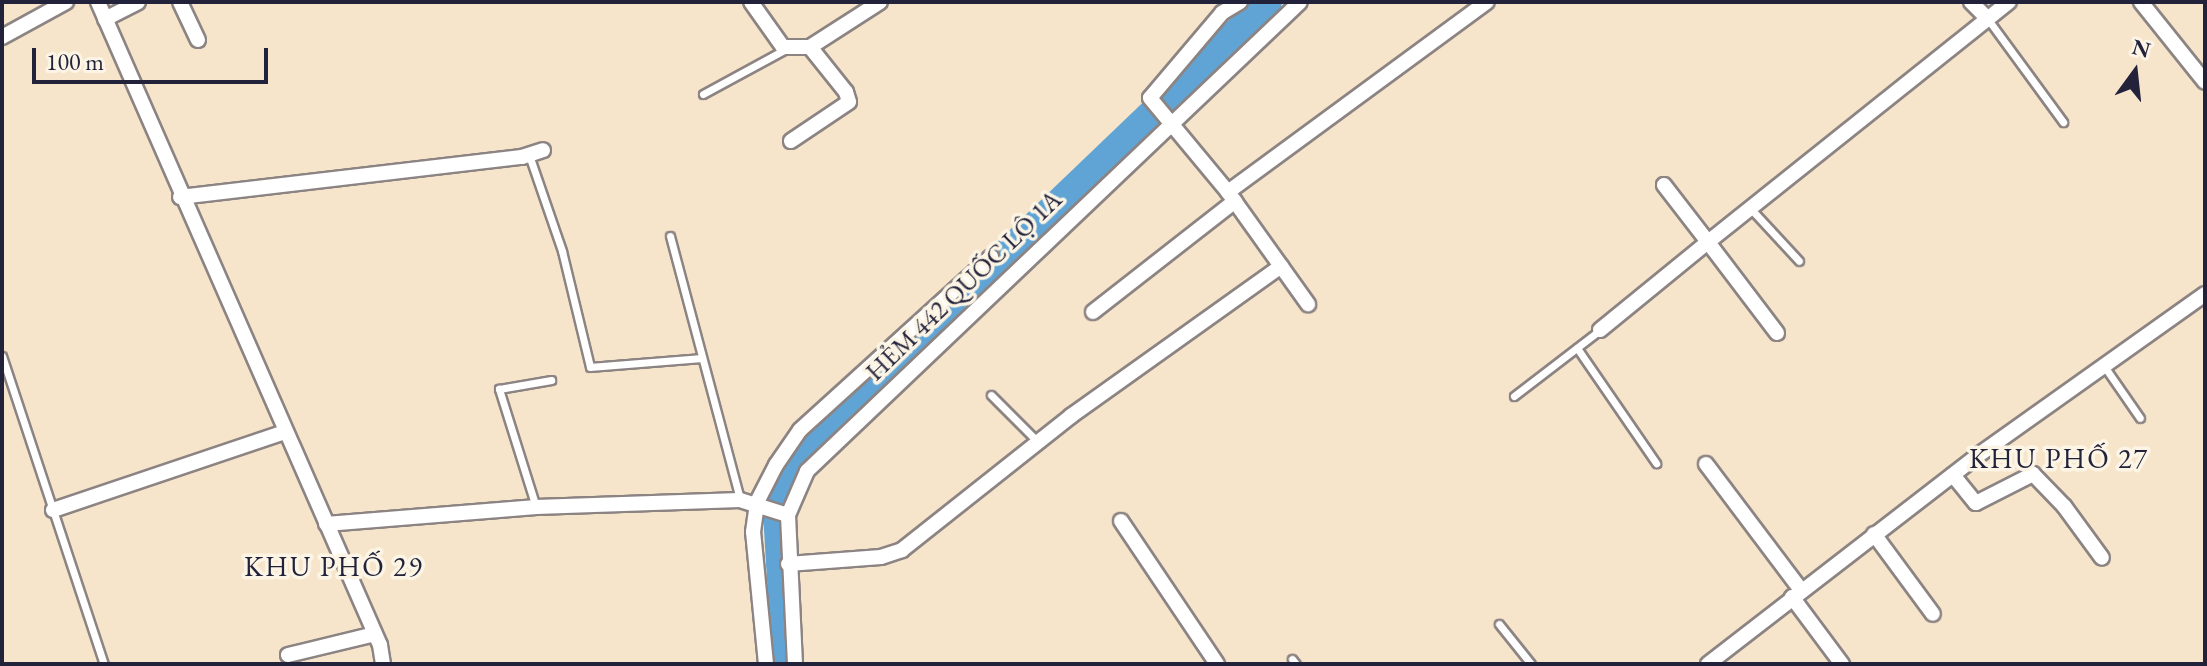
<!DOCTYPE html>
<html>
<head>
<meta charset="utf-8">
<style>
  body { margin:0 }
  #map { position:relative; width:2207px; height:666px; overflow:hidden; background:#f7e5cb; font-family:"EB Garamond",serif }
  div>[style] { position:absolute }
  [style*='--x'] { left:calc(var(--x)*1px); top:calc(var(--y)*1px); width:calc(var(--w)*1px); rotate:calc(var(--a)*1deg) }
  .river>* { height:28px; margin:-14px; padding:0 14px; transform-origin:14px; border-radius:14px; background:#60a4d5 }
  .roads { filter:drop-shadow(2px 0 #8c8483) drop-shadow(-2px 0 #8c8483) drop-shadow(0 2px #8c8483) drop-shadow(0 -2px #8c8483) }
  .service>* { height:7px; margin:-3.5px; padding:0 3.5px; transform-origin:3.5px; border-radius:3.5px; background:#fff }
  .minor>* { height:14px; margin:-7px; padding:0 7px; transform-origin:7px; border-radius:7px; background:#fff }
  span { translate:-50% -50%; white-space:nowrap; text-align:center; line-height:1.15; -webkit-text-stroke:7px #fcf5e5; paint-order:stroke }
  .street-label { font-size:26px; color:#22223b }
  .neighbourhood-label { font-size:28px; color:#22223b; letter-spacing:2px }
  .frame { position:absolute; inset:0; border:4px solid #22223b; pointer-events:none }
  .north { position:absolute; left:2095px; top:32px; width:80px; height:80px; -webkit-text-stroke:6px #fcf5e5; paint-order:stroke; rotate:15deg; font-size:22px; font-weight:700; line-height:32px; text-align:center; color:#22223b }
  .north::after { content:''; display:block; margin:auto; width:28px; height:36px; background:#22223b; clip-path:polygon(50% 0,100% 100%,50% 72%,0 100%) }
  .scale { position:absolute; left:32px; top:48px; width:236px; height:36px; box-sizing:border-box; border:4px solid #22223b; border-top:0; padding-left:10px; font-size:24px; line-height:28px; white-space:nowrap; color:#22223b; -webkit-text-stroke:6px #fcf5e5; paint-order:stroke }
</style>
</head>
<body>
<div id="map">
  <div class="river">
    <div style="--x:786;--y:664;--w:150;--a:-93.4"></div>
    <div style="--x:777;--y:514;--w:34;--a:-87"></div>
    <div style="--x:779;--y:480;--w:26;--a:-59"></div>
    <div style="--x:792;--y:458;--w:659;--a:-43.77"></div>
  </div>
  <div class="roads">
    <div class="service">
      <div style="--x:1987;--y:18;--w:129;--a:53.8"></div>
      <div style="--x:703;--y:94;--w:94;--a:-28.5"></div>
      <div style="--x:529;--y:155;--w:102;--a:71"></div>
      <div style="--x:562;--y:251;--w:119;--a:76.4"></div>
      <div style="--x:590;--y:367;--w:112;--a:-4.6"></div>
      <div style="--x:1750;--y:208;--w:72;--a:47.2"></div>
      <div style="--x:670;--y:236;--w:273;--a:75.1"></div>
      <div style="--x:1577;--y:348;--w:140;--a:55.5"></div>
      <div style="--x:2;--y:356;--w:324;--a:71.7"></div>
      <div style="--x:2104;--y:366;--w:63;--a:55.3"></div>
      <div style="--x:991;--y:395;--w:65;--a:45"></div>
      <div style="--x:1514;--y:396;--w:108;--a:-37.5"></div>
      <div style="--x:536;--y:507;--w:124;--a:-107.4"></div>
      <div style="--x:499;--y:389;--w:53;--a:-9.8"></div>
      <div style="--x:1499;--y:624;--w:51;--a:51.3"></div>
      <div style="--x:1292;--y:659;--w:6;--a:51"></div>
    </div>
    <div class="minor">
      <div style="--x:98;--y:2;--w:702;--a:66.32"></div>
      <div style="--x:380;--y:645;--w:19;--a:81"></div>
      <div style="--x:180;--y:2;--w:42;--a:64.7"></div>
      <div style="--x:751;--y:2;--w:55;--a:54.6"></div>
      <div style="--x:783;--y:47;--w:27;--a:0"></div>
      <div style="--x:810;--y:47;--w:58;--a:51.3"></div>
      <div style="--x:846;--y:92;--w:10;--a:73"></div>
      <div style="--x:849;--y:102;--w:70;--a:146.1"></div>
      <div style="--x:1240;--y:2;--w:21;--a:149"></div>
      <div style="--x:1222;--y:13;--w:111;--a:130.3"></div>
      <div style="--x:1150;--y:98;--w:122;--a:50.3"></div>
      <div style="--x:1228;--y:192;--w:138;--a:54.5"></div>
      <div style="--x:1971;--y:2;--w:23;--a:45"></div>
      <div style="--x:2141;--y:2;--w:102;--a:51.3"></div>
      <div style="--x:105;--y:19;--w:37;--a:-27"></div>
      <div style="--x:2;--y:37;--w:73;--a:-28.7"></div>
      <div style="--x:810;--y:47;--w:83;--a:-32.7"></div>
      <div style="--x:1228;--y:192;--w:321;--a:-36.3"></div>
      <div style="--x:180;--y:197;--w:344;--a:-6.7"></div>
      <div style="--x:522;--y:157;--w:22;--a:-18"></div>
      <div style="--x:1093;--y:312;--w:180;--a:-38"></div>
      <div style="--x:1600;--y:330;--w:139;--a:-39.2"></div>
      <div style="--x:1708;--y:242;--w:72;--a:-127.7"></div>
      <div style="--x:1777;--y:333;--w:114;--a:-127.2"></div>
      <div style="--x:1708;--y:242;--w:385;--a:-38.6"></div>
      <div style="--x:1706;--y:464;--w:158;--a:53"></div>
      <div style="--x:1953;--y:475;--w:36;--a:51"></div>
      <div style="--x:1976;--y:503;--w:64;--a:-27"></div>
      <div style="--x:2033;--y:474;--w:45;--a:45.9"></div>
      <div style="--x:2064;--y:506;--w:64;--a:53.8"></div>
      <div style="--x:53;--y:510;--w:245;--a:-18.6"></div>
      <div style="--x:1121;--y:521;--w:172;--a:56.1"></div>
      <div style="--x:326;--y:524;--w:211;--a:-4.6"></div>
      <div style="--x:536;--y:507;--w:204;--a:-2"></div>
      <div style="--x:740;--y:500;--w:50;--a:17.4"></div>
      <div style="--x:1874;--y:534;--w:99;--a:53.6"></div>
      <div style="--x:788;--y:564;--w:93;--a:-4.3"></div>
      <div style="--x:881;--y:557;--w:22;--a:-18"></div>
      <div style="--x:902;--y:550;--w:216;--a:-38.4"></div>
      <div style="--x:1071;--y:416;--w:258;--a:-35.5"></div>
      <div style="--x:1792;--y:597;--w:84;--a:53.3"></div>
      <div style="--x:288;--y:655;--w:89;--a:-13.6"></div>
      <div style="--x:766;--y:664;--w:133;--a:-95.6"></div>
      <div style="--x:753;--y:532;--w:30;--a:-82"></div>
      <div style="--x:757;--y:502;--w:42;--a:-62.8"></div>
      <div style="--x:776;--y:465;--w:42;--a:-55.6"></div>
      <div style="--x:800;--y:430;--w:258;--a:-42.2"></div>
      <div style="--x:795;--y:664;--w:149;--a:-92.7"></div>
      <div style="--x:788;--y:515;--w:48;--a:-66.6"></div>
      <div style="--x:807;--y:471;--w:680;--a:-43.57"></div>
      <div style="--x:1708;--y:664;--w:344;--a:-37.7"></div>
      <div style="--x:1980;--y:454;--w:276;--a:-35.4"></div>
    </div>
  </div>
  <div class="street-label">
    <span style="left:964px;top:286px;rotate:-44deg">HẺM 442 QUỐC LỘ 1A</span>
  </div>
  <div class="neighbourhood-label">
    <span style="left:2059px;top:458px">KHU PHỐ 27</span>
    <span style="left:334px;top:566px">KHU PHỐ 29</span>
  </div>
  <div class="frame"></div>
  <div class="north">N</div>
  <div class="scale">100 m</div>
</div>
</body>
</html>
